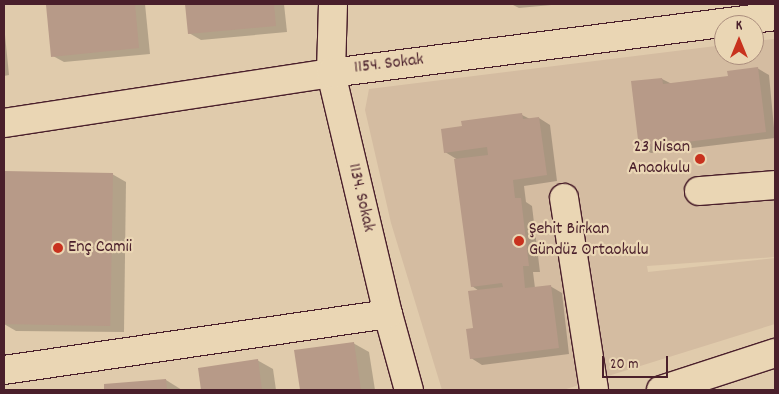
<!DOCTYPE html>
<html>
<head>
<meta charset="utf-8">
<style>
  body { margin:0 }
  #map { position:relative; width:779px; height:394px; overflow:hidden; background:#e0cbac; font-family:Dekko,sans-serif }
  div>[style] { position:absolute }
  [style*='--x'] { left:calc(var(--x)*1px); top:calc(var(--y)*1px); width:calc(var(--w)*1px); rotate:calc(var(--a)*1deg) }
  .built>* { inset:0; background:#d4bca1 }
  .shadow>* { inset:0; background:#0003 }
  .building>* { inset:0; background:#b79a88; transform-origin:0 0 }
  .roads { filter:drop-shadow(1px 0 #4a1f2b) drop-shadow(-1px 0 #4a1f2b) drop-shadow(0 1px #4a1f2b) drop-shadow(0 -1px #4a1f2b) }
  .minor>* { height:28px; margin:-14px; padding:0 14px; transform-origin:14px; border-radius:14px; background:#ead6b4 }
  .dots>* { width:14px; height:14px; translate:-50% -50%; box-sizing:border-box; border:2px solid #ead6b4; border-radius:50% }
  span { translate:-50% -50%; white-space:nowrap; text-align:center; line-height:1.15; -webkit-text-stroke:4.5px #ead6b4; paint-order:stroke }
  .street-label { font-size:18px; color:#4a1f2b }
  .poi-label { font-size:18px; color:#4a1f2b }
  .right { translate:-100% -50%; text-align:right }
  .left { translate:0 -50%; text-align:left }
  .frame { position:absolute; inset:0; border:5px solid #4a1f2b; pointer-events:none }
  .north { position:absolute; left:714px; top:15px; width:50px; height:50px; box-sizing:border-box; background:#ead6b4; border:1px solid #aa8d7d; border-radius:50%; rotate:0deg; font-size:14px; font-weight:700; line-height:20px; text-align:center; color:#4a1f2b }
  .north::after { content:''; display:block; margin:auto; width:18px; height:22px; background:#c8321e; clip-path:polygon(50% 0,100% 100%,50% 72%,0 100%) }
  .scale { position:absolute; left:602px; top:356px; width:66px; height:22px; box-sizing:border-box; border:2px solid #4a1f2b; border-top:0; padding-left:6px; font-size:15px; line-height:18px; white-space:nowrap; color:#4a1f2b; -webkit-text-stroke:4px #ead6b4; paint-order:stroke }
</style>
</head>
<body>
<div id="map">
  <div class="built">
    <div style="clip-path:polygon(774px 39px,775px 257px,647px 266px,648px 272px,775px 258px,775px 324px,563px 390px,442px 390px,391px 223px,365px 110px,369px 89px,724px 45px,724px 55px,754px 55px,754px 41px)"></div>
  </div>
  <div class="shadow">
    <div style="clip-path:polygon(73px 4px,145px 4px,150px 54px,64px 62px,53px 56px,48px 6px)"></div>
    <div style="clip-path:polygon(187px 4px,284px 4px,287px 32px,201px 40px,189px 33px)"></div>
    <div style="clip-path:polygon(511px 4px,562px 4px,519px 8px)"></div>
    <div style="clip-path:polygon(4px 25px,9px 75px,4px 76px)"></div>
    <div style="clip-path:polygon(757px 68px,769px 75px,775px 138px,651px 153px,640px 147px,632px 82px,662px 79px,672px 84px,730px 78px)"></div>
    <div style="clip-path:polygon(522px 115px,530px 119px,539px 118px,550px 125px,557px 181px,524px 186px,526px 202px,532px 206px,540px 272px,533px 272px,535px 288px,550px 286px,562px 293px,569px 354px,482px 365px,471px 358px,479px 291px,472px 286px,458px 160px,445px 152px)"></div>
    <div style="clip-path:polygon(4px 172px,112px 174px,126px 182px,124px 332px,16px 331px,4px 324px)"></div>
    <div style="clip-path:polygon(353px 343px,369px 352px,375px 390px,301px 390px,296px 351px)"></div>
    <div style="clip-path:polygon(257px 360px,273px 369px,276px 390px,203px 390px,200px 369px)"></div>
    <div style="clip-path:polygon(166px 380px,182px 390px,105px 390px,105px 385px)"></div>
  </div>
  <div class="building">
    <div style="clip-path:polygon(60px 4px,135px 4px,139px 48px,51px 57px,46px 5px)"></div>
    <div style="clip-path:polygon(185px 4px,274px 4px,276px 26px,188px 34px)"></div>
    <div style="clip-path:polygon(758px 67px,766px 132px,639px 148px,631px 81px,662px 78px,663px 84px,728px 76px,727px 71px)"></div>
    <div style="clip-path:polygon(522px 113px,523px 119px,539px 117px,547px 175px,513px 180px,515px 198px,521px 198px,529px 266px,523px 266px,525px 288px,551px 285px,559px 348px,470px 359px,466px 329px,473px 328px,468px 291px,503px 287px,502px 283px,471px 287px,454px 159px,488px 155px,487px 147px,444px 153px,441px 129px,462px 126px,461px 121px)"></div>
    <div style="left:4px;top:171px;width:109px;height:153px;rotate:1deg"></div>
    <div style="clip-path:polygon(354px 342px,361px 390px,300px 390px,294px 350px)"></div>
    <div style="clip-path:polygon(258px 359px,262px 390px,201px 390px,198px 368px)"></div>
    <div style="clip-path:polygon(166px 379px,167px 390px,104px 390px,104px 384px)"></div>
  </div>
  <div class="roads">
    <div class="minor">
      <div style="--x:333;--y:4;--w:69;--a:91.7"></div>
      <div style="--x:331;--y:73;--w:248;--a:76.7"></div>
      <div style="--x:388;--y:314;--w:79;--a:74.6"></div>
      <div style="--x:4;--y:123;--w:331;--a:-8.7"></div>
      <div style="--x:331;--y:73;--w:448;--a:-7.3"></div>
      <div style="--x:699;--y:191;--w:76;--a:-4.5"></div>
      <div style="--x:564;--y:198;--w:194;--a:81.1"></div>
      <div style="--x:4;--y:370;--w:388;--a:-8.3"></div>
      <div style="--x:661;--y:390;--w:120;--a:-18"></div>
    </div>
  </div>
  <div class="dots">
    <div style="left:700px;top:159px;background:#c8321e"></div>
    <div style="left:519px;top:241px;background:#c8321e"></div>
    <div style="left:58px;top:248px;background:#c8321e"></div>
  </div>
  <div class="street-label">
    <span style="left:389px;top:65px;rotate:-7deg">1154. Sokak</span>
    <span style="left:360px;top:198px;rotate:77deg">1134. Sokak</span>
  </div>
  <div class="poi-label">
    <span class="right" style="left:690px;top:159px">23 Nisan<br>Anaokulu</span>
    <span class="left" style="left:529px;top:241px">Şehit Birkan<br>Gündüz Ortaokulu</span>
    <span class="left" style="left:68px;top:248px">Enç Camii</span>
  </div>
  <div class="frame"></div>
  <div class="north">K</div>
  <div class="scale">20 m</div>
</div>
</body>
</html>
